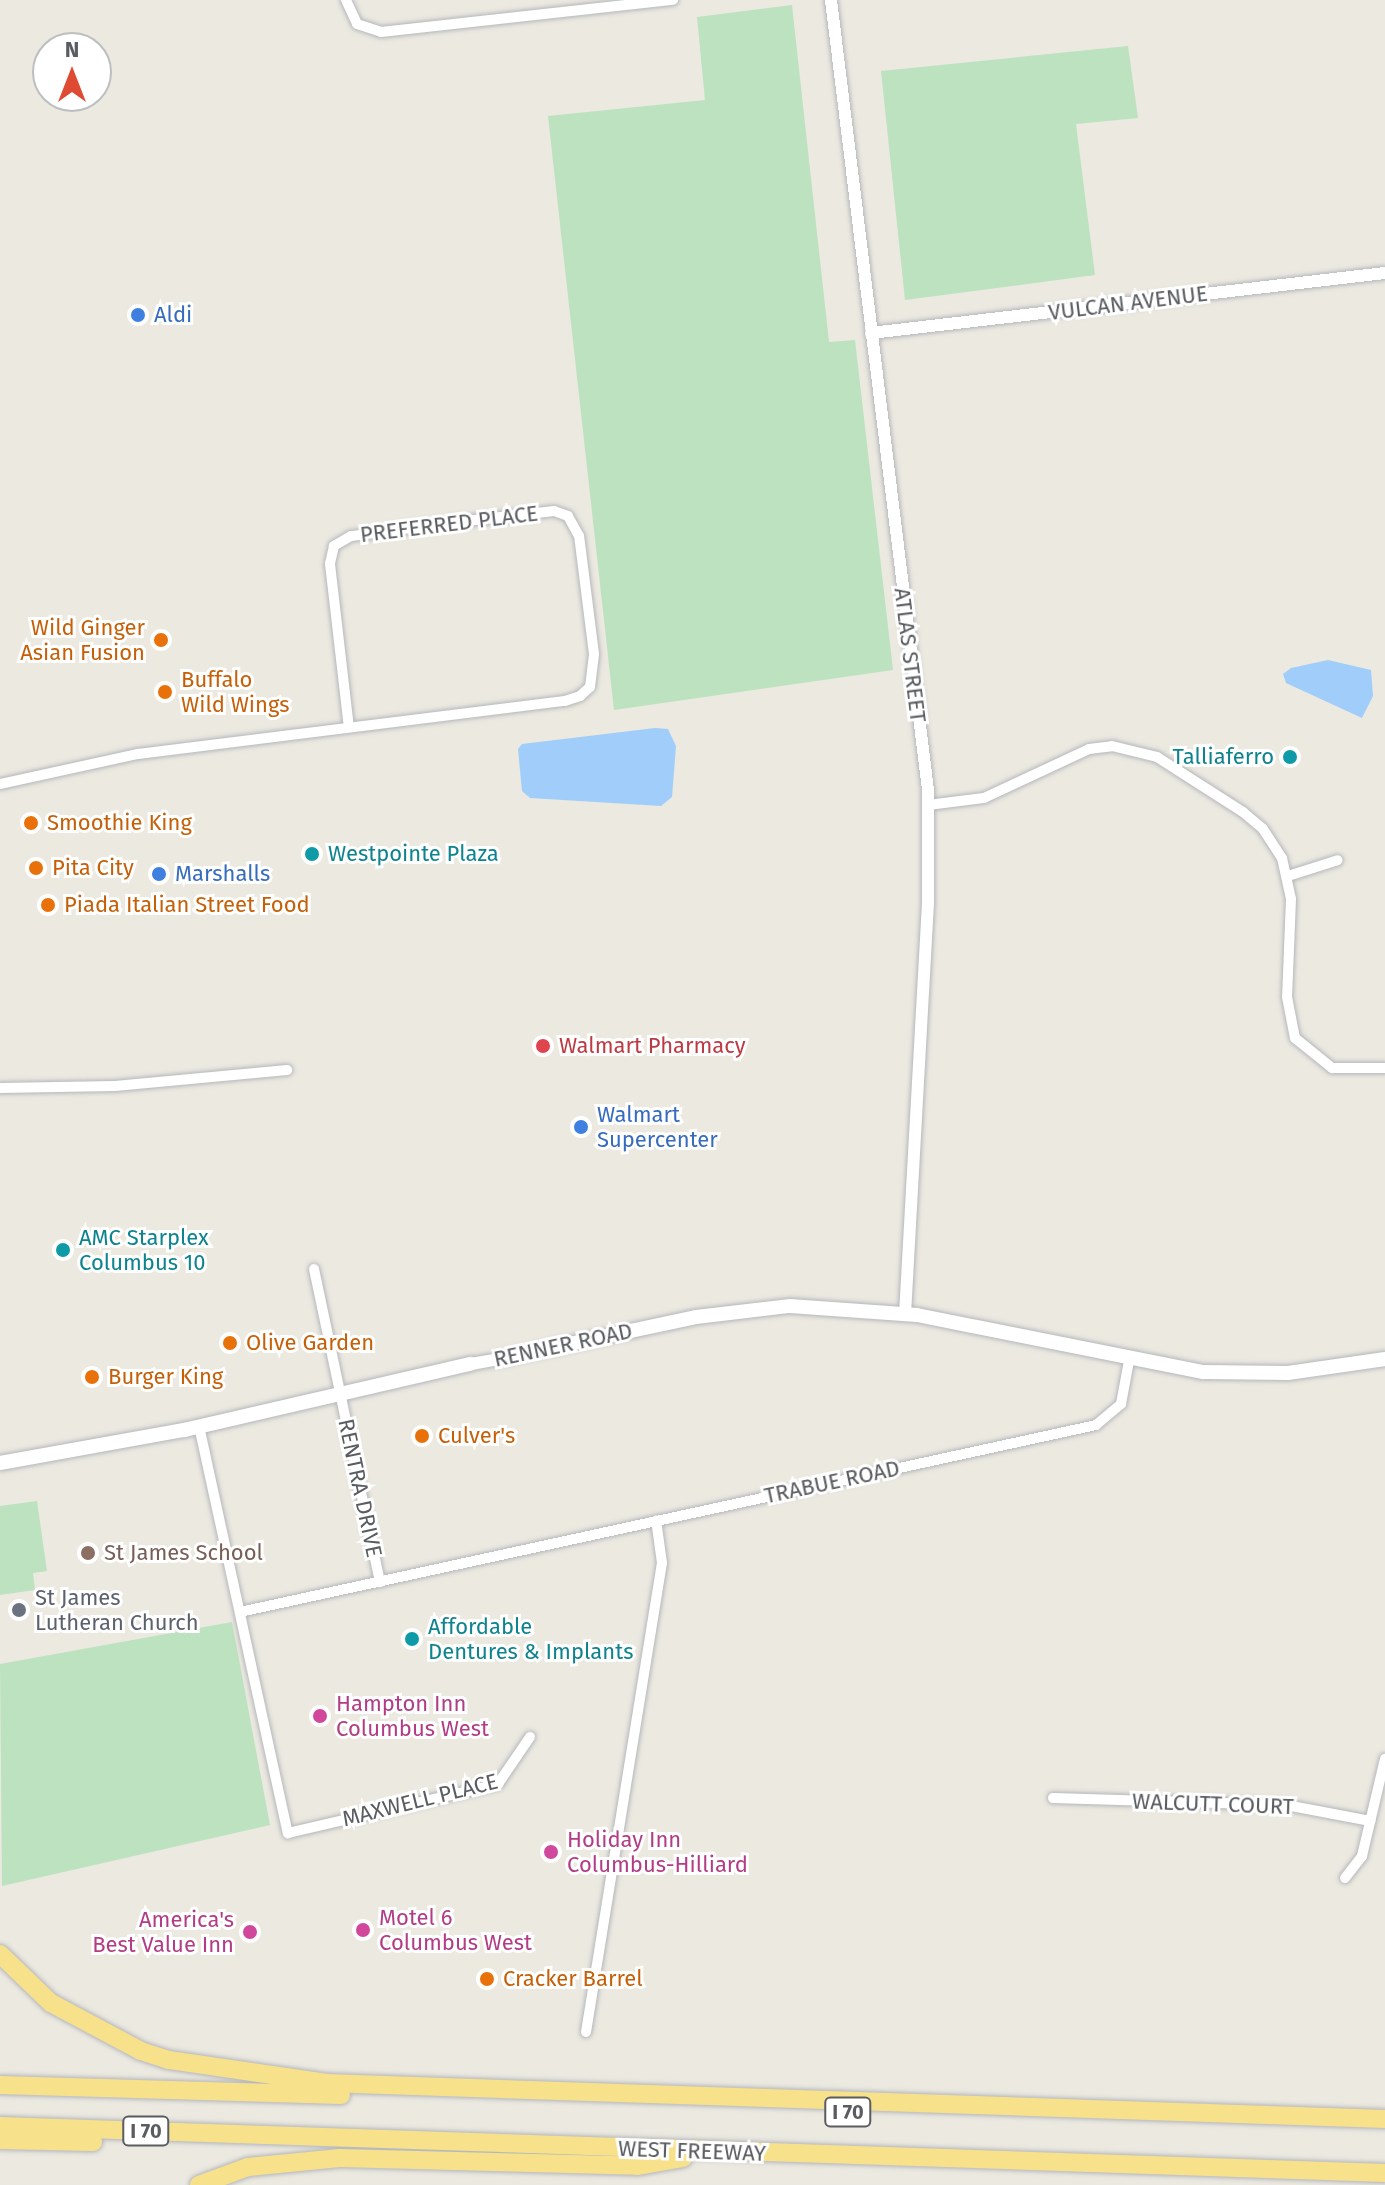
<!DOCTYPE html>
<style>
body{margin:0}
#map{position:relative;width:1385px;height:2185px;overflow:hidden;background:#ebe9e0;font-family:"Fira Sans",sans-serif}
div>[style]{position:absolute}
.green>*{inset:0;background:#bde2c0}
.water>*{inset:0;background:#a1cdfa}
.roads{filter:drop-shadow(0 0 2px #b6b7bc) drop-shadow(0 0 2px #b6b7bc)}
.minor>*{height:10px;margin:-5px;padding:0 5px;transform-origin:5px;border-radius:5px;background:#fff}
.tertiary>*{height:12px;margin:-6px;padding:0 6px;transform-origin:6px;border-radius:6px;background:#fff}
.secondary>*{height:14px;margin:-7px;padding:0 7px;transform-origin:7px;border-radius:7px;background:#fff}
.motorway>*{height:18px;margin:-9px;padding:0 9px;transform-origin:9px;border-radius:9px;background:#f7e28b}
.dots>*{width:22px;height:22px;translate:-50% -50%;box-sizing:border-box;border:4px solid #fff;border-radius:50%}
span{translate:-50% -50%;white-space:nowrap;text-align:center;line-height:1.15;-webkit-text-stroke:6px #fff;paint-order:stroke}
.shield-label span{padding:2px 6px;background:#fff;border:2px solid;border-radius:6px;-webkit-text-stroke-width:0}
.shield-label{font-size:20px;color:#595c60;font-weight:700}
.street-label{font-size:22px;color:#595c60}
.shop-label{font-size:22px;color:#366cbe}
.left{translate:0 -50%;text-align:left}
.food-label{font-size:22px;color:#c56008}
.right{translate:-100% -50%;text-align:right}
.culture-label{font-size:22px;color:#0d838f}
.health-label{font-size:22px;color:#be3a42}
.education-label{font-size:22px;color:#785e54}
.worship-label{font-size:22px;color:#5b616d}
.hotel-label{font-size:22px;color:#b23c85}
.north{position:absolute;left:32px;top:32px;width:80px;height:80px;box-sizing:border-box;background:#fff;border:2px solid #bdbebf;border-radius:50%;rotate:0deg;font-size:22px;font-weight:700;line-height:32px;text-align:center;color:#595c60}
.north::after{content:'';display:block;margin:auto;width:28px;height:36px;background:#df4b32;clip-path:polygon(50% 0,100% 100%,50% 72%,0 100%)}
</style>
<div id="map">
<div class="green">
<i style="clip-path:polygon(792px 5px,829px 342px,855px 340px,893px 670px,614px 710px,548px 116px,705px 100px,697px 17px)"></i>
<i style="clip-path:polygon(1128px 46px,1138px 118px,1076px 124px,1095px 275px,905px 300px,881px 71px)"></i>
<i style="clip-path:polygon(37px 1501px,47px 1571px,33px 1573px,35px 1590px,0 1595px,0 1506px)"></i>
<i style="clip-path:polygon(232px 1622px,270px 1825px,2px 1886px,0 1664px)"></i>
</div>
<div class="water">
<i style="clip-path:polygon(1328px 660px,1371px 670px,1373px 696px,1362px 718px,1286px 683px,1283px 674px,1291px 668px)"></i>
<i style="clip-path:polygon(655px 728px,668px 729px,676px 746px,672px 797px,661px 806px,530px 798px,522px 791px,518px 749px,522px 744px)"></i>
</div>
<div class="roads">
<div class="minor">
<i style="left:346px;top:0;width:26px;rotate:65deg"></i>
<i style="left:357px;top:24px;width:25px;rotate:18deg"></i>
<i style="left:381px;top:32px;width:294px;rotate:-6.3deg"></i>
<i style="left:0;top:784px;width:141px;rotate:-12.3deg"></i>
<i style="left:138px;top:754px;width:430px;rotate:-7.1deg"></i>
<i style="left:565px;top:701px;width:16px;rotate:-18deg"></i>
<i style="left:580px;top:696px;width:13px;rotate:-42deg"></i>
<i style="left:590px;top:687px;width:33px;rotate:-83deg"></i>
<i style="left:594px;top:654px;width:119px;rotate:-97.2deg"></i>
<i style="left:579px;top:536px;width:23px;rotate:-119deg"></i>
<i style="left:568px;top:516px;width:15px;rotate:-160deg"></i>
<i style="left:554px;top:511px;width:106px;rotate:173.5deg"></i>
<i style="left:449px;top:523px;width:99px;rotate:172.4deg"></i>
<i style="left:351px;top:536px;width:20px;rotate:150deg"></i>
<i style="left:334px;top:546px;width:18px;rotate:103deg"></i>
<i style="left:330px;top:564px;width:164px;rotate:83.4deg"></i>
<i style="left:928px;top:805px;width:56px;rotate:-7.1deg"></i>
<i style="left:984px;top:798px;width:116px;rotate:-25deg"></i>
<i style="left:1089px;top:749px;width:23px;rotate:-7deg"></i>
<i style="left:1112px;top:746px;width:46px;rotate:13.7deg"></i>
<i style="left:1157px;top:757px;width:102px;rotate:32.6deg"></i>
<i style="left:1243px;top:812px;width:26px;rotate:40deg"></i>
<i style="left:1263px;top:829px;width:35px;rotate:57deg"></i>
<i style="left:1282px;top:858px;width:42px;rotate:77.6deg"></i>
<i style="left:1291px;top:899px;width:98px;rotate:92.3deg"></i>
<i style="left:1287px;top:997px;width:42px;rotate:79deg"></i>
<i style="left:1295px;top:1038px;width:48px;rotate:39deg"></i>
<i style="left:1332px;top:1068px;width:53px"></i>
<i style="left:1288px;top:876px;width:52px;rotate:-17.7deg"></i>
<i style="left:0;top:1088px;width:115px;rotate:-1deg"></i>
<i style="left:115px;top:1086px;width:173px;rotate:-5.3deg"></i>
<i style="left:314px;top:1269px;width:320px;rotate:78.1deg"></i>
<i style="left:199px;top:1426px;width:417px;rotate:77.7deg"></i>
<i style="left:288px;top:1833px;width:216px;rotate:-13.1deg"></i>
<i style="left:498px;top:1784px;width:57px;rotate:-55.8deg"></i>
<i style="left:240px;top:1612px;width:876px;rotate:-12.32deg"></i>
<i style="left:1096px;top:1425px;width:33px;rotate:-40deg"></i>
<i style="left:1121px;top:1404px;width:44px;rotate:-79.5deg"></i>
<i style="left:1053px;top:1798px;width:233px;rotate:1.7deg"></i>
<i style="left:1286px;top:1805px;width:86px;rotate:10.7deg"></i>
<i style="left:1345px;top:1878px;width:28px;rotate:-52deg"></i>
<i style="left:1362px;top:1856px;width:100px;rotate:-76.7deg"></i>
<i style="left:586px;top:2032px;width:475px;rotate:-80.8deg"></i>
<i style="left:662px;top:1563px;width:43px;rotate:-97.9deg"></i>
</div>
<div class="tertiary">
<i style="left:831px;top:0;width:796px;rotate:83deg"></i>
<i style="left:928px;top:790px;width:113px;rotate:90deg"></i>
<i style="left:928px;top:903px;width:411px;rotate:93.2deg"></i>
<i style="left:871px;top:333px;width:517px;rotate:-6.66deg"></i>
<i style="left:471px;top:1364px;width:28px;rotate:-10deg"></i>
</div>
<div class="secondary">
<i style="left:499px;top:1359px;width:201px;rotate:-12deg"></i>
<i style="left:696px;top:1317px;width:95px;rotate:-6.7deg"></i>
<i style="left:790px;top:1306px;width:127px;rotate:4.1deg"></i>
<i style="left:917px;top:1315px;width:292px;rotate:11.3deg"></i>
<i style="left:1203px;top:1372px;width:85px;rotate:0.7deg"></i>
<i style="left:1288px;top:1373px;width:98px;rotate:-8.2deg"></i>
<i style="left:0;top:1463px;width:187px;rotate:-10.2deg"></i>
<i style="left:184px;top:1430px;width:294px;rotate:-13deg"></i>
</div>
<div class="motorway">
<i style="left:0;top:1954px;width:71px;rotate:43.9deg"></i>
<i style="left:51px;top:2003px;width:102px;rotate:28.1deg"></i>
<i style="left:141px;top:2051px;width:29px;rotate:18deg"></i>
<i style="left:169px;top:2060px;width:159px;rotate:8.3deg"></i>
<i style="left:326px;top:2083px;width:1060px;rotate:1.95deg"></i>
<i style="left:0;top:2085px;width:341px;rotate:1.7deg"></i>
<i style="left:0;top:2126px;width:1386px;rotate:1.94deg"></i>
<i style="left:0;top:2140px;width:93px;rotate:1.2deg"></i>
<i style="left:199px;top:2185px;width:52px;rotate:-20.2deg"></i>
<i style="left:248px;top:2167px;width:92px;rotate:-5.6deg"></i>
<i style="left:340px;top:2158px;width:298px;rotate:1.5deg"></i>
<i style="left:638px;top:2166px;width:46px;rotate:-10.1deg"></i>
</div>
</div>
<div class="dots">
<i style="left:138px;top:315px;background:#3f7fe0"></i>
<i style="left:161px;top:640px;background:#e8710a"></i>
<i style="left:165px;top:692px;background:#e8710a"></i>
<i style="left:1290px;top:757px;background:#0f9aa8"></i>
<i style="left:31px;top:823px;background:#e8710a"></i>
<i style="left:312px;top:854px;background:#0f9aa8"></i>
<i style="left:36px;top:868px;background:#e8710a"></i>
<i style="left:159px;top:874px;background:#3f7fe0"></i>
<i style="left:48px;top:905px;background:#e8710a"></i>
<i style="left:543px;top:1046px;background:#e0444e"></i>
<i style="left:581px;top:1127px;background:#3f7fe0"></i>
<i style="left:63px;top:1250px;background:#0f9aa8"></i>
<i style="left:230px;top:1343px;background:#e8710a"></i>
<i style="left:92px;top:1377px;background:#e8710a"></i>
<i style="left:422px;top:1436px;background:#e8710a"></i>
<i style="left:88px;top:1553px;background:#8d6e63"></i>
<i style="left:19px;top:1610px;background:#6b7280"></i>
<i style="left:412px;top:1639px;background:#0f9aa8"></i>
<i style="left:320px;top:1716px;background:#d1479c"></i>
<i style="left:551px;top:1852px;background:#d1479c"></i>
<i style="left:363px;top:1930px;background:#d1479c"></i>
<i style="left:250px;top:1932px;background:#d1479c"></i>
<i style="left:487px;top:1979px;background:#e8710a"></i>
</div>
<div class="shield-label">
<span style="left:848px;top:2112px">I 70</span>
<span style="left:146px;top:2131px">I 70</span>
</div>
<div class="street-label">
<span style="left:1128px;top:303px;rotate:-7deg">VULCAN AVENUE</span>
<span style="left:449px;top:524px;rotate:-7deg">PREFERRED PLACE</span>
<span style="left:910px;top:655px;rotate:83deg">ATLAS STREET</span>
<span style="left:563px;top:1345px;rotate:-12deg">RENNER ROAD</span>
<span style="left:832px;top:1482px;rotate:-12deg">TRABUE ROAD</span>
<span style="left:360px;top:1488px;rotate:78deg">RENTRA DRIVE</span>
<span style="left:420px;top:1800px;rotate:-14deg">MAXWELL PLACE</span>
<span style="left:1213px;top:1804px;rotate:2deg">WALCUTT COURT</span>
<span style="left:692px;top:2151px;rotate:2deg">WEST FREEWAY</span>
</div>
<div class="shop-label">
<span class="left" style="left:154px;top:315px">Aldi</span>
<span class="left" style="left:175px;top:874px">Marshalls</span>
<span class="left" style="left:597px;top:1127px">Walmart<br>Supercenter</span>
</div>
<div class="food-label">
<span class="right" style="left:145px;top:640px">Wild Ginger<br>Asian Fusion</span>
<span class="left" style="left:181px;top:692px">Buffalo<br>Wild Wings</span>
<span class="left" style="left:47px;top:823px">Smoothie King</span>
<span class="left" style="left:52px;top:868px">Pita City</span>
<span class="left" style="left:64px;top:905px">Piada Italian Street Food</span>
<span class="left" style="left:246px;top:1343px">Olive Garden</span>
<span class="left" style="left:108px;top:1377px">Burger King</span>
<span class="left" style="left:438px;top:1436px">Culver's</span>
<span class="left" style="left:503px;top:1979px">Cracker Barrel</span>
</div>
<div class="culture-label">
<span class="right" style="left:1274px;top:757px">Talliaferro</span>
<span class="left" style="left:328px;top:854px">Westpointe Plaza</span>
<span class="left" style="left:79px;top:1250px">AMC Starplex<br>Columbus 10</span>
<span class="left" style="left:428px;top:1639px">Affordable<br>Dentures &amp; Implants</span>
</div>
<div class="health-label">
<span class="left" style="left:559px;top:1046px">Walmart Pharmacy</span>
</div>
<div class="education-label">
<span class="left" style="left:104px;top:1553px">St James School</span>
</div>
<div class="worship-label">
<span class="left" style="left:35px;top:1610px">St James<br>Lutheran Church</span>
</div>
<div class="hotel-label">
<span class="left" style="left:336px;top:1716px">Hampton Inn<br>Columbus West</span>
<span class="left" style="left:567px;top:1852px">Holiday Inn<br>Columbus-Hilliard</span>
<span class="left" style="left:379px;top:1930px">Motel 6<br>Columbus West</span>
<span class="right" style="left:234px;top:1932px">America's<br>Best Value Inn</span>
</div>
<div class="north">N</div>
</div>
